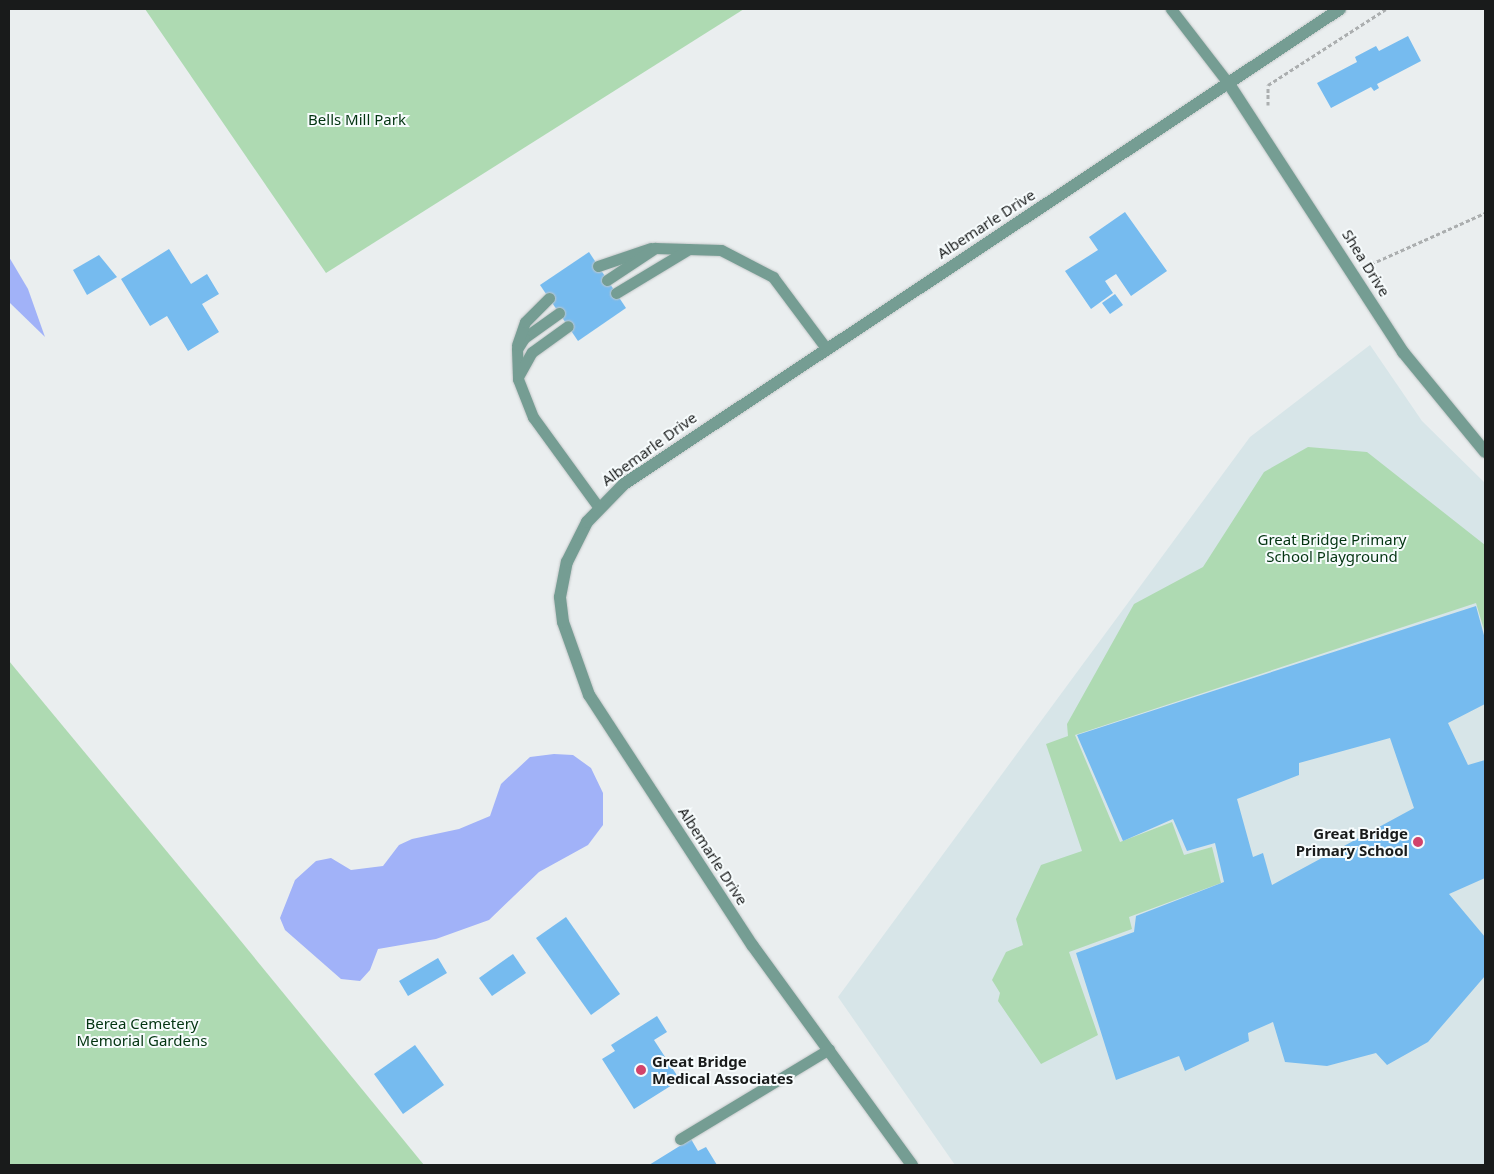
<!DOCTYPE html>
<style>
body{margin:0}
#map{position:relative;width:1494px;height:1174px;overflow:hidden;background:#eaeeef;font-family:"Noto Sans",sans-serif}
div>[style]{position:absolute}
.built>*{inset:0;background:#d7e5e8}
.green>*{inset:0;background:#aedab2}
.water>*{inset:0;background:#a1b2f8}
.building>*{inset:0;background:#76bbef}
.path>*{height:3px;margin-top:-1.5px;transform-origin:0;background:repeating-linear-gradient(90deg,#abaeaf 0 4px,transparent 0 6.5px)}
.roads{filter:drop-shadow(0 0 1px #c4c8c9) drop-shadow(0 0 1px #c4c8c9)}
.service>*{height:11px;margin:-5.5px;padding:0 5.5px;transform-origin:5.5px;border-radius:5.5px;background:#759d93}
.minor>*{height:12px;margin:-6px;padding:0 6px;transform-origin:6px;border-radius:6px;background:#759d93}
.tertiary>*{height:12px;margin:-6px;padding:0 6px;transform-origin:6px;border-radius:6px;background:#759d93}
.dots>*{width:14px;height:14px;translate:-50% -50%;box-sizing:border-box;border:2px solid #f7fcfd;border-radius:50%}
span{translate:-50% -50%;white-space:nowrap;text-align:center;line-height:1.15;-webkit-text-stroke:4px #f7fcfd;paint-order:stroke}
.park-label{font-size:15px;color:#033411}
.street-label{font-size:15px;color:#191b1b}
.poi-label{font-size:15px;color:#191b1b;font-weight:700}
.right{translate:-100% -50%;text-align:right}
.left{translate:0 -50%;text-align:left}
.frame{position:absolute;inset:0;border:10px solid #191b1b;pointer-events:none}
</style>
<div id="map">
<div class="built">
<i style="clip-path:polygon(1370px 345px,1422px 421px,1485px 483px,1485px 1165px,955px 1165px,838px 997px,1250px 437px)"></i>
</div>
<div class="green">
<i style="clip-path:polygon(145px 9px,744px 9px,326px 273px)"></i>
<i style="clip-path:polygon(1308px 447px,1367px 452px,1485px 545px,1485px 633px,1476px 603px,1075px 735px,1120px 842px,1172px 822px,1184px 855px,1212px 847px,1221px 883px,1129px 917px,1132px 929px,1069px 952px,1098px 1035px,1041px 1064px,998px 1001px,1000px 993px,992px 980px,1006px 952px,1023px 945px,1016px 919px,1041px 865px,1082px 851px,1046px 744px,1068px 736px,1067px 724px,1134px 604px,1203px 567px,1264px 472px)"></i>
<i style="clip-path:polygon(9px 661px,222px 918px,424px 1165px,9px 1165px)"></i>
</div>
<div class="water">
<i style="clip-path:polygon(9px 257px,28px 289px,45px 337px,9px 302px)"></i>
<i style="clip-path:polygon(554px 754px,573px 755px,591px 768px,603px 793px,603px 825px,588px 845px,539px 872px,489px 920px,436px 939px,378px 949px,370px 970px,360px 981px,341px 979px,285px 930px,280px 918px,295px 880px,316px 861px,331px 858px,351px 870px,383px 866px,399px 845px,412px 839px,459px 829px,490px 816px,501px 784px,530px 757px)"></i>
</div>
<div class="building">
<i style="clip-path:polygon(1408px 36px,1421px 61px,1377px 84px,1379px 88px,1374px 91px,1371px 87px,1331px 108px,1317px 83px,1357px 62px,1355px 57px,1376px 46px,1379px 51px)"></i>
<i style="clip-path:polygon(1125px 212px,1167px 271px,1131px 296px,1116px 274px,1105px 281px,1113px 293px,1091px 309px,1065px 271px,1098px 250px,1089px 237px)"></i>
<i style="clip-path:polygon(169px 249px,191px 284px,207px 274px,219px 294px,202px 304px,219px 332px,188px 351px,167px 316px,150px 326px,121px 279px)"></i>
<i style="clip-path:polygon(589px 252px,626px 308px,578px 341px,540px 285px)"></i>
<i style="clip-path:polygon(99px 255px,117px 277px,87px 295px,73px 270px)"></i>
<i style="clip-path:polygon(1115px 294px,1123px 305px,1110px 314px,1102px 303px)"></i>
<i style="clip-path:polygon(evenodd,1476px 606px,1485px 639px,1485px 704px,1448px 723px,1468px 765px,1485px 760px,1485px 878px,1449px 894px,1485px 937px,1485px 976px,1428px 1042px,1387px 1065px,1376px 1053px,1327px 1066px,1285px 1062px,1273px 1022px,1248px 1033px,1249px 1041px,1185px 1071px,1179px 1056px,1116px 1080px,1076px 953px,1134px 932px,1136px 916px,1224px 882px,1215px 843px,1187px 851px,1173px 819px,1123px 841px,1077px 735px,1476px 606px,1390px 738px,1414px 808px,1272px 885px,1263px 853px,1253px 857px,1237px 799px,1299px 775px,1299px 763px,1390px 738px)"></i>
<i style="clip-path:polygon(566px 917px,620px 994px,591px 1015px,536px 938px)"></i>
<i style="clip-path:polygon(513px 954px,526px 973px,492px 996px,479px 978px)"></i>
<i style="clip-path:polygon(438px 958px,447px 973px,408px 996px,399px 981px)"></i>
<i style="clip-path:polygon(657px 1016px,667px 1032px,654px 1040px,680px 1080px,634px 1109px,602px 1059px,615px 1051px,611px 1045px)"></i>
<i style="clip-path:polygon(415px 1045px,444px 1085px,403px 1114px,374px 1074px)"></i>
<i style="clip-path:polygon(691px 1139px,698px 1151px,706px 1147px,717px 1165px,649px 1165px)"></i>
</div>
<div class="path">
<i style="left:1268px;top:105px;width:20px;rotate:-90deg"></i>
<i style="left:1268px;top:85px;width:140px;rotate:-32.8deg"></i>
<i style="left:1371px;top:264px;width:125px;rotate:-24.1deg"></i>
</div>
<div class="roads">
<div class="service">
<i style="left:1171px;top:9px;width:95px;rotate:52.3deg"></i>
<i style="left:598px;top:266px;width:56px;rotate:-18.8deg"></i>
<i style="left:607px;top:280px;width:58px;rotate:-33.7deg"></i>
<i style="left:655px;top:248px;width:66px;rotate:1.7deg"></i>
<i style="left:721px;top:250px;width:59px;rotate:27.4deg"></i>
<i style="left:773px;top:277px;width:89px;rotate:53.3deg"></i>
<i style="left:616px;top:293px;width:85px;rotate:-31.1deg"></i>
<i style="left:559px;top:313px;width:43px;rotate:144.5deg"></i>
<i style="left:524px;top:338px;width:13px;rotate:122deg"></i>
<i style="left:517px;top:349px;width:30px;rotate:88deg"></i>
<i style="left:518px;top:379px;width:41px;rotate:68.5deg"></i>
<i style="left:533px;top:417px;width:112px;rotate:54deg"></i>
<i style="left:517px;top:345px;width:24px;rotate:-71deg"></i>
<i style="left:525px;top:322px;width:34px;rotate:-45deg"></i>
<i style="left:519px;top:375px;width:26px;rotate:-61deg"></i>
<i style="left:532px;top:352px;width:44px;rotate:-35.8deg"></i>
<i style="left:680px;top:1139px;width:174px;rotate:-31.1deg"></i>
</div>
<div class="minor">
<i style="left:1229px;top:84px;width:320px;rotate:57deg"></i>
<i style="left:1403px;top:352px;width:129px;rotate:50.6deg"></i>
</div>
<div class="tertiary">
<i style="left:912px;top:1165px;width:272px;rotate:-126deg"></i>
<i style="left:752px;top:945px;width:298px;rotate:-123.1deg"></i>
<i style="left:589px;top:695px;width:77px;rotate:-109.6deg"></i>
<i style="left:563px;top:622px;width:25px;rotate:-97deg"></i>
<i style="left:560px;top:597px;width:36px;rotate:-79deg"></i>
<i style="left:567px;top:562px;width:45px;rotate:-63.4deg"></i>
<i style="left:587px;top:522px;width:53px;rotate:-45.8deg"></i>
<i style="left:624px;top:484px;width:859px;rotate:-33.56deg"></i>
</div>
</div>
<div class="dots">
<i style="left:1418px;top:842px;background:#d2436b"></i>
<i style="left:641px;top:1070px;background:#d2436b"></i>
</div>
<div class="park-label">
<span style="left:357px;top:120px">Bells Mill Park</span>
<span style="left:1332px;top:548px">Great Bridge Primary<br>School Playground</span>
<span style="left:142px;top:1032px">Berea Cemetery<br>Memorial Gardens</span>
</div>
<div class="street-label">
<span style="left:986px;top:224px;rotate:-33deg">Albemarle Drive</span>
<span style="left:1366px;top:263px;rotate:58deg">Shea Drive</span>
<span style="left:649px;top:449px;rotate:-36deg">Albemarle Drive</span>
<span style="left:713px;top:856px;rotate:57deg">Albemarle Drive</span>
</div>
<div class="poi-label">
<span class="right" style="left:1408px;top:842px">Great Bridge<br>Primary School</span>
<span class="left" style="left:652px;top:1070px">Great Bridge<br>Medical Associates</span>
</div>
<div class="frame"></div>
</div>
